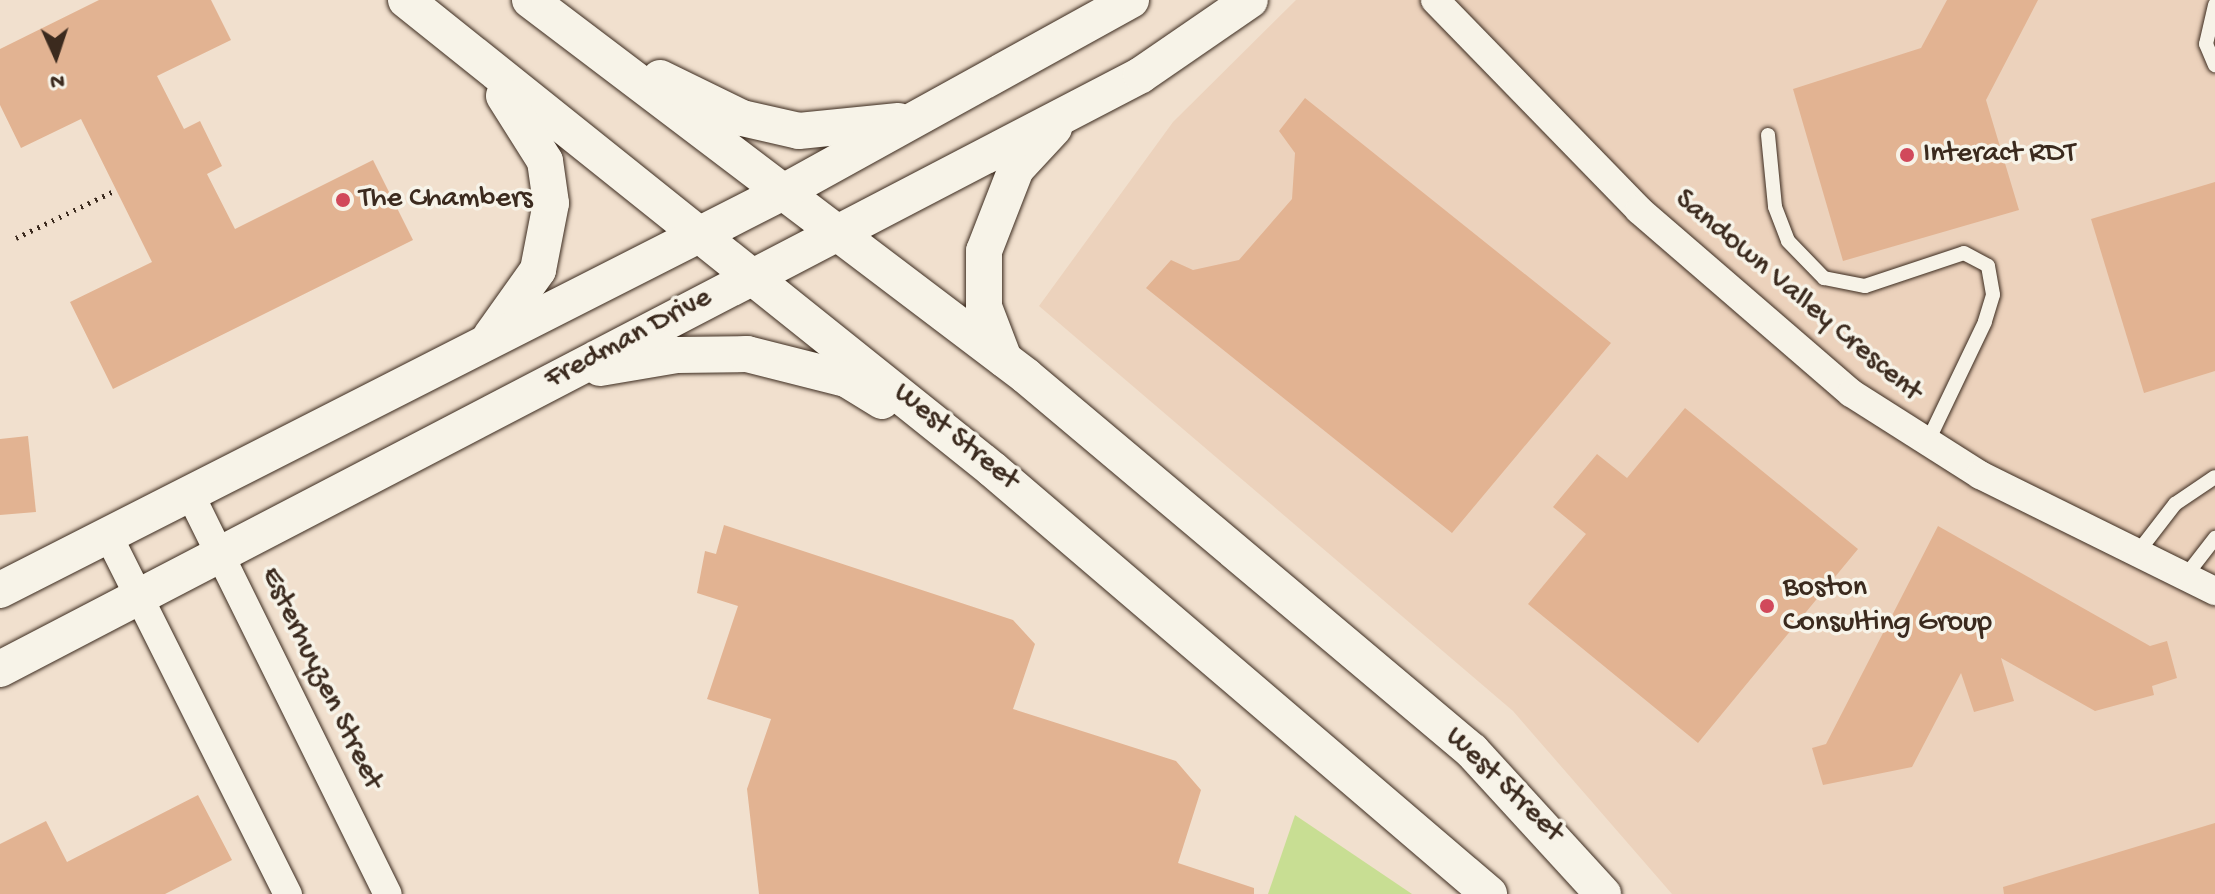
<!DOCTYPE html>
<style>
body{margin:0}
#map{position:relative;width:2215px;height:894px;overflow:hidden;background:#f1e0ce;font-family:"Gochi Hand",sans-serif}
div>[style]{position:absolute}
.built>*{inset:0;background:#ecd2bc}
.green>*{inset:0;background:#c8de93}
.building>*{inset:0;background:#e2b392}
.path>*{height:5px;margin-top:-2.5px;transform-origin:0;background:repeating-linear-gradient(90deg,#3b2a1e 0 2px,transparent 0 8px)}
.roads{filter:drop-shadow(0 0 2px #3b2a1e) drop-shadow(0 0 2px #3b2a1e)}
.service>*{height:14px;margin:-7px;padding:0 7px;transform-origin:7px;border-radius:7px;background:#f7f3e8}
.minor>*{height:28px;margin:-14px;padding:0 14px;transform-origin:14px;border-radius:14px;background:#f7f3e8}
.tertiary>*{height:36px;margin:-18px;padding:0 18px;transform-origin:18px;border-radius:18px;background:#f7f3e8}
.dots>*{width:22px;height:22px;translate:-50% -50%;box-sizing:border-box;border:4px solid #f7f3e8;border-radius:50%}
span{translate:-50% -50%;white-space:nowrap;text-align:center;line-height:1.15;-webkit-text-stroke:7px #f7f3e8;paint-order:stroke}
.poi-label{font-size:30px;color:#3b2a1e}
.left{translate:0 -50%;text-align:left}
.street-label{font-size:30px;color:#3b2a1e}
.north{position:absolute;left:16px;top:16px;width:80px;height:80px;-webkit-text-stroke:6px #f7f3e8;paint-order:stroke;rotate:177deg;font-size:22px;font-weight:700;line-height:32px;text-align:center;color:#3b2a1e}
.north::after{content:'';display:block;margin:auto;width:28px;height:36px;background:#3b2a1e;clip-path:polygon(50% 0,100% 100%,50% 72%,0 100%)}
</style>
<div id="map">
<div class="built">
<i style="clip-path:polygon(1296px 0,2215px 0,2215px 894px,1672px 894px,1513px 711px,1039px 306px,1173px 122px)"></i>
</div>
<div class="green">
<i style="clip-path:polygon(1295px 815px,1412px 894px,1268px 894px)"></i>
</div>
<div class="building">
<i style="clip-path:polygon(99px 0,211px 0,231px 40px,157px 76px,184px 129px,200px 121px,222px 166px,207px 174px,235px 229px,373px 160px,413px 240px,113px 389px,70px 302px,152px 262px,81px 119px,21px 148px,0 105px,0 49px)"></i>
<i style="clip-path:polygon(1947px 0,2038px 0,1986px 100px,2019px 210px,1843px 261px,1793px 89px,1921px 48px)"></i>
<i style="clip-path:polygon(1305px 98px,1611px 343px,1452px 533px,1146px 288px,1171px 260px,1193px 270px,1239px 260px,1292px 199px,1295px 153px,1279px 131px)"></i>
<i style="clip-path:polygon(2215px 182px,2215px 371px,2144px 393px,2091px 219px)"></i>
<i style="clip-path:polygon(1685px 408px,1858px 549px,1698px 743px,1528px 604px,1586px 534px,1553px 507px,1597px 454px,1627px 478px)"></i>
<i style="clip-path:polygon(28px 436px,36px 512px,0 515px,0 439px)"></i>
<i style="clip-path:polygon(724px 525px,1013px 620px,1035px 644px,1013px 709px,1176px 761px,1201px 790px,1178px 863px,1254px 888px,1254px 894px,759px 894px,747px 789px,771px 719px,707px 699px,738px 606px,697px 593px,705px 551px,716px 554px)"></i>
<i style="clip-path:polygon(1938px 526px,2150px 646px,2167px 641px,2177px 678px,2152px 686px,2154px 695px,2095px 711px,2001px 658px,2014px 701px,1974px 712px,1961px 673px,1912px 767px,1823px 785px,1812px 748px,1826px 744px)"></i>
<i style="clip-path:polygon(198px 795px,232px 860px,165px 894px,0 894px,0 844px,46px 821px,67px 862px)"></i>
<i style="clip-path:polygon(2215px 823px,2215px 894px,2004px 894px,2003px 887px)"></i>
</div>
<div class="path">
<i style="left:16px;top:238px;width:111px;rotate:-25.6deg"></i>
</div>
<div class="roads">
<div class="service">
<i style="left:2215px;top:5px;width:40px;rotate:103deg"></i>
<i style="left:2206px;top:44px;width:23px;rotate:67deg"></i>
<i style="left:1768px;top:135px;width:72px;rotate:84.4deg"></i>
<i style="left:1775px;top:207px;width:36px;rotate:69deg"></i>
<i style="left:1788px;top:241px;width:52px;rotate:45.8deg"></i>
<i style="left:1824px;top:278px;width:42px;rotate:11deg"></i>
<i style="left:1865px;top:286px;width:104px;rotate:-18.4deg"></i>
<i style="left:1964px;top:253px;width:27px;rotate:28deg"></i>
<i style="left:1988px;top:266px;width:29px;rotate:80deg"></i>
<i style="left:1993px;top:295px;width:28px;rotate:107deg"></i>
<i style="left:1985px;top:322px;width:136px;rotate:115.6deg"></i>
<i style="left:2138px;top:552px;width:61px;rotate:-52.4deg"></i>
<i style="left:2175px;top:504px;width:48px;rotate:-34deg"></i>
<i style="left:2184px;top:578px;width:51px;rotate:-52.2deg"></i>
</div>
<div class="minor">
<i style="left:1435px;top:0;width:293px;rotate:45.8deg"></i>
<i style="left:1639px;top:210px;width:280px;rotate:40.8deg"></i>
<i style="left:1851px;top:393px;width:153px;rotate:32.4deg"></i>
<i style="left:1980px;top:475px;width:262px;rotate:26.3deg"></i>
<i style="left:190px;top:494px;width:446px;rotate:63.7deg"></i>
<i style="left:108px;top:535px;width:402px;rotate:63.4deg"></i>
</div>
<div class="tertiary">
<i style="left:406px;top:0;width:751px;rotate:38.67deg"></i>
<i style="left:992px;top:469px;width:654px;rotate:40.53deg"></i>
<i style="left:530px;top:0;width:622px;rotate:37.16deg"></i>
<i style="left:1026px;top:376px;width:583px;rotate:40.06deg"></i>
<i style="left:1472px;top:751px;width:194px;rotate:47.5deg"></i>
<i style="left:660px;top:78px;width:91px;rotate:26deg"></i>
<i style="left:742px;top:118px;width:58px;rotate:12.8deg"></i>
<i style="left:799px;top:131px;width:100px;rotate:-5.8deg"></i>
<i style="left:491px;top:336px;width:81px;rotate:-54.5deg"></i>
<i style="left:538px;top:270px;width:68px;rotate:-79deg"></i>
<i style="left:551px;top:203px;width:42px;rotate:-98.1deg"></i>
<i style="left:545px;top:161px;width:77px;rotate:-122.2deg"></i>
<i style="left:1004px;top:359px;width:56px;rotate:-111deg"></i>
<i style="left:984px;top:307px;width:56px;rotate:-90deg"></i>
<i style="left:984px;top:251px;width:88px;rotate:-68.7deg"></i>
<i style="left:1016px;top:169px;width:56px;rotate:-47.2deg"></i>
<i style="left:600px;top:368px;width:78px;rotate:-9.6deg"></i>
<i style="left:677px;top:355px;width:70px;rotate:-0.8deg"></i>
<i style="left:747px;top:354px;width:102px;rotate:14.2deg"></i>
<i style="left:846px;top:379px;width:42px;rotate:31.4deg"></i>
<i style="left:0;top:590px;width:883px;rotate:-26.94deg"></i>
<i style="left:787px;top:190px;width:393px;rotate:-28.9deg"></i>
<i style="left:0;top:669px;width:1286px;rotate:-27.5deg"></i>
<i style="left:1141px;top:75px;width:132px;rotate:-34.5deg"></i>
</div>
</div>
<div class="dots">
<i style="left:1907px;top:155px;background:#d1495b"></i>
<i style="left:343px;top:200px;background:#d1495b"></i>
<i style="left:1767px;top:606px;background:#d1495b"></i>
</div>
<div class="poi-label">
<span class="left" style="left:1923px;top:155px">Interact RDT</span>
<span class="left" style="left:359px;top:200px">The Chambers</span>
<span class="left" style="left:1783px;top:606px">Boston<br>Consulting Group</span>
</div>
<div class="street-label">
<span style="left:1797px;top:297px;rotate:40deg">Sandown Valley Crescent</span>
<span style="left:629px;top:340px;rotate:-28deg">Fredman Drive</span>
<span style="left:955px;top:438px;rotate:39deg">West Street</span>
<span style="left:320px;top:679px;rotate:64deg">Esterhuyzen Street</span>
<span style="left:1503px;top:786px;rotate:44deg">West Street</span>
</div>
<div class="north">N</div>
</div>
